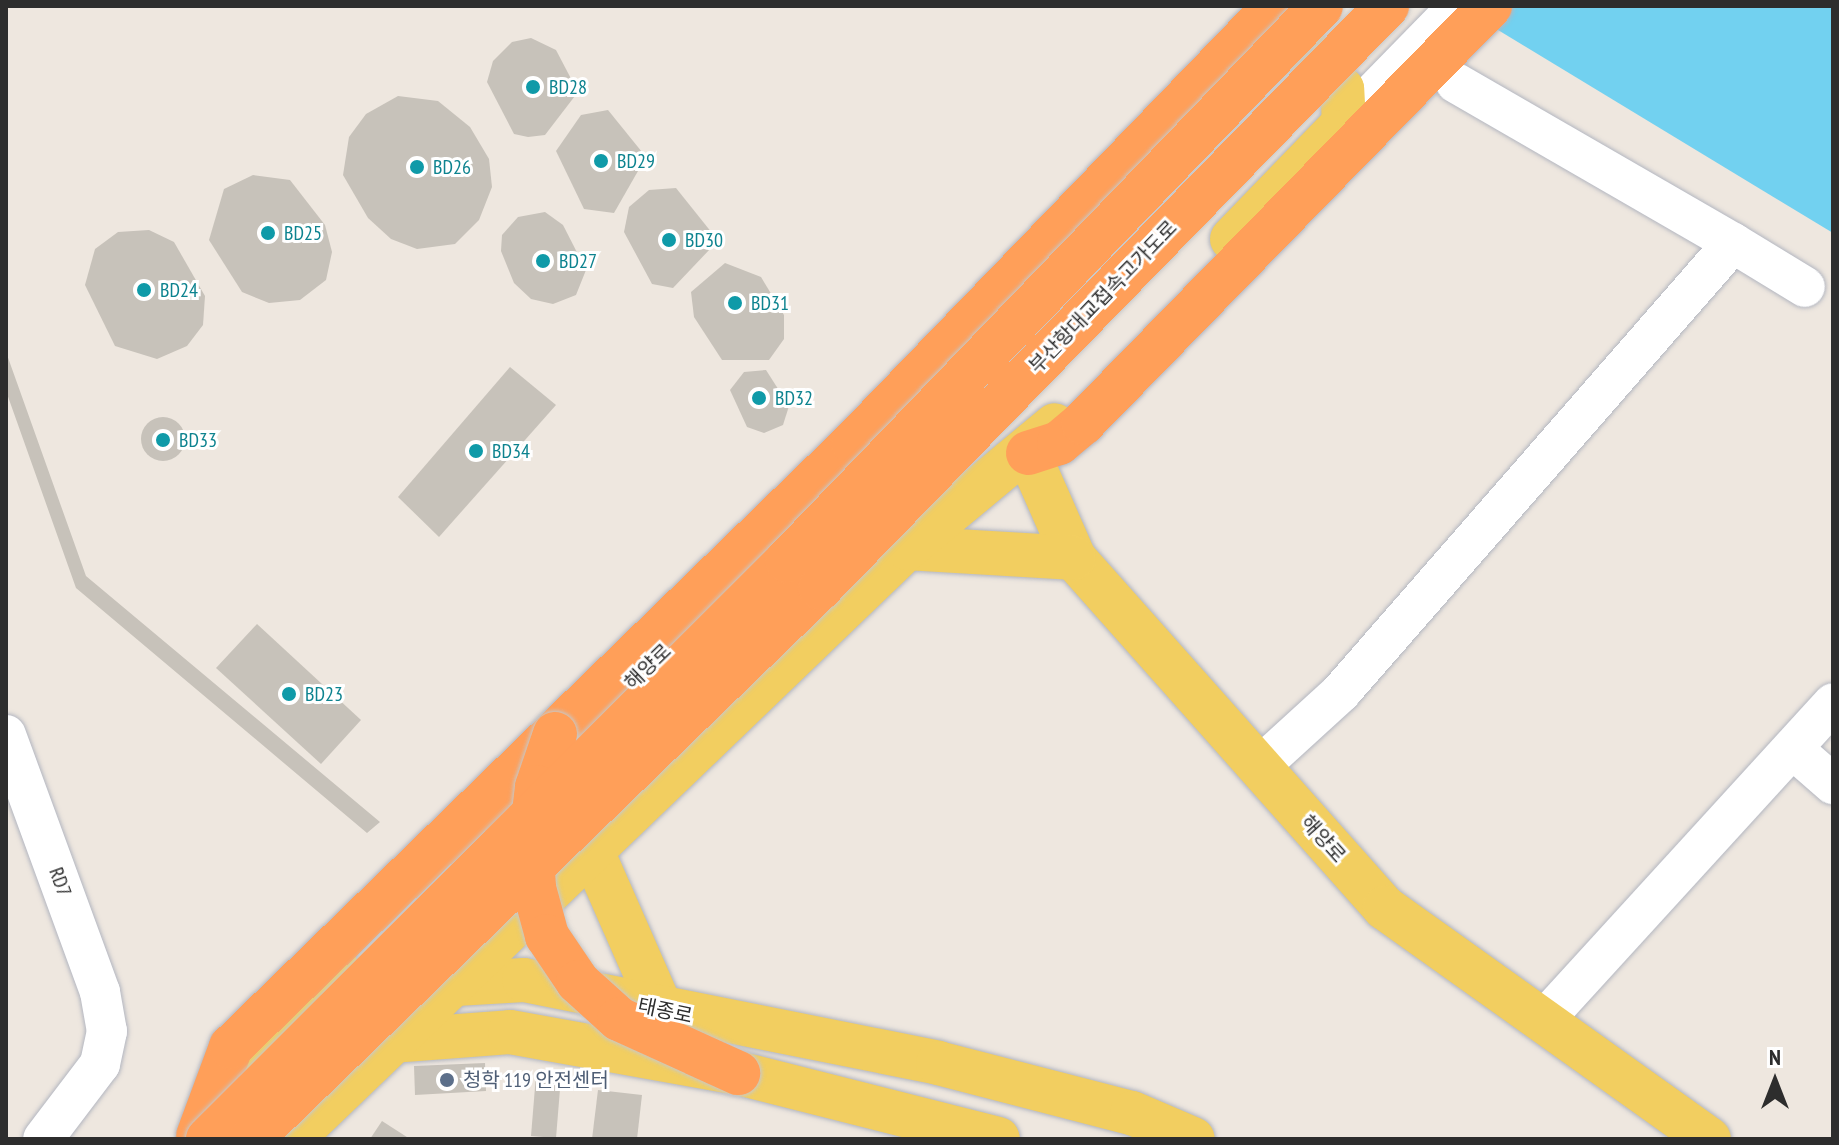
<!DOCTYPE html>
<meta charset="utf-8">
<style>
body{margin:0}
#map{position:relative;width:1839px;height:1145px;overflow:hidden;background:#eee7df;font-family:"PT Sans Narrow","Noto Sans KR",sans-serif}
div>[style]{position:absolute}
.water>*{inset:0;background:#72d1f0}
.building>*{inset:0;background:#c7c2ba}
.round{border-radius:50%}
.roads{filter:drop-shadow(0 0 2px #b3b6c0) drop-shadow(0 0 2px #b3b6c0)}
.minor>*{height:40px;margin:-20px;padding:0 20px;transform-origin:20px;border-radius:20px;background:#fff}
.major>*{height:44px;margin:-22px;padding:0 22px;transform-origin:22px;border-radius:22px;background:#f2ce60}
.highway>*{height:44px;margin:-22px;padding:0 22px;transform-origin:22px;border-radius:22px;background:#ff9f59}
.bridges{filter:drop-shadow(0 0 2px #c8c8c8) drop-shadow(0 0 2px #c8c8c8)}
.highway-bridge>*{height:44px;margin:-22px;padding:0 22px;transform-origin:22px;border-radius:22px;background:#ff9f59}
.dots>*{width:22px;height:22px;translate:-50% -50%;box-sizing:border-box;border:4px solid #fff;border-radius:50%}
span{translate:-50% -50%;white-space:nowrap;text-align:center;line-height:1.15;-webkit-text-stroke:6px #fff;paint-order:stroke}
.culture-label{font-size:20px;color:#0d838f}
.left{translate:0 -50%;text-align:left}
.street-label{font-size:20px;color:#2d2d2d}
.service-label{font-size:20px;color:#4e5e75}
.frame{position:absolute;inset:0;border:8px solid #2d2d2d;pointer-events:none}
.north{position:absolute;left:1735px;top:1041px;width:80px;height:80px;-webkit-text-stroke:6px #fff;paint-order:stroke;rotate:0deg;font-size:22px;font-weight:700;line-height:32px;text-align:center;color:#2d2d2d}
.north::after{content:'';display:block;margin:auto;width:28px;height:36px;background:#2d2d2d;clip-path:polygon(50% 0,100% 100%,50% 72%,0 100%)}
</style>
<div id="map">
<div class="water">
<i style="clip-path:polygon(1498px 6px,1833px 6px,1833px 233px,1498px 30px,1491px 18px)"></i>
</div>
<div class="building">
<i style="clip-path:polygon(531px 38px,556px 50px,578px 92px,545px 135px,528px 137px,514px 134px,487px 82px,493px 61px,512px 42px)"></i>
<i style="clip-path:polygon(398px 96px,438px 101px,470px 127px,489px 159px,492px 187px,479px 220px,455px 244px,417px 249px,391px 239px,368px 218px,343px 175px,349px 137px,366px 114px)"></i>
<i style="clip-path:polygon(608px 110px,646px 157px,614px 213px,584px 209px,556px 151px,581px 115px)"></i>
<i style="clip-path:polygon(253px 175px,290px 180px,325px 225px,332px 252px,326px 280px,300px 300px,269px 303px,242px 292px,209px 240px,224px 189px)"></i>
<i style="clip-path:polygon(676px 188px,712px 233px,711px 248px,673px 288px,652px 284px,624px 232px,629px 207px,649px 190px)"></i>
<i style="clip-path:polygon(545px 212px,563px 225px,586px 270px,576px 295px,553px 304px,531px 299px,514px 283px,501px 251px,502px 235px,518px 217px)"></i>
<i style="clip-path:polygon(149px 230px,174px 242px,205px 296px,203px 325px,187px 346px,157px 359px,115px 346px,85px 285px,95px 249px,118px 232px)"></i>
<i style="clip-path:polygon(725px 263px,761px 277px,784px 315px,784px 339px,769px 360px,722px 360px,694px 317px,691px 292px)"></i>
<i style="clip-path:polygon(6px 352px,86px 576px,380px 822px,367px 833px,76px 588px,6px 391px)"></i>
<i style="clip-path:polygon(510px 367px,556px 405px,439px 537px,398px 497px)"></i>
<i style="clip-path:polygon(766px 370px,789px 406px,783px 425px,764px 433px,747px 427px,730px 390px,744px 372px)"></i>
<i class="round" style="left:141px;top:417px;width:44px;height:44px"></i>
<i style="clip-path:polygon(257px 624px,361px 720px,321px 764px,216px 668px)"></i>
<i style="clip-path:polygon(485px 1063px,486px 1091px,415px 1095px,414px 1066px)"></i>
<i style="clip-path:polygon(536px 1075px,561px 1077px,556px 1138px,531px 1136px)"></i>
<i style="clip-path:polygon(598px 1090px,642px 1095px,637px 1139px,592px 1139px)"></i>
<i style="clip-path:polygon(382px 1121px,410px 1139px,370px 1139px)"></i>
</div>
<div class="roads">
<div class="minor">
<i style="left:1456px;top:83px;width:320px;rotate:30deg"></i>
<i style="left:1344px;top:123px;width:163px;rotate:-45.7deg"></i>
<i style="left:6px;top:735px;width:274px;rotate:69.9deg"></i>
<i style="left:100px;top:992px;width:40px;rotate:80deg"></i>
<i style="left:107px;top:1031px;width:34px;rotate:102deg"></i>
<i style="left:100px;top:1064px;width:94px;rotate:127.2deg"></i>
<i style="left:1794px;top:750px;width:52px;rotate:41.1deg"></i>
<i style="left:1259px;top:767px;width:111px;rotate:-42.4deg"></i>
<i style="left:1341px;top:692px;width:596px;rotate:-48.88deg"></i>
<i style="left:1733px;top:243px;width:84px;rotate:31.4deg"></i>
<i style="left:1543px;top:1021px;width:430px;rotate:-47.6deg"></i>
</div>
<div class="major">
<i style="left:1232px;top:239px;width:161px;rotate:-46deg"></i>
<i style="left:1344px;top:123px;width:34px;rotate:-93deg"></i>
<i style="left:1342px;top:89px;width:50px;rotate:-132.6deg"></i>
<i style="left:1308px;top:52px;width:20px;rotate:-165deg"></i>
<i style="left:1289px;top:47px;width:41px;rotate:164.6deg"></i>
<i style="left:1028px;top:453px;width:115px;rotate:66.3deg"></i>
<i style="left:1074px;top:558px;width:468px;rotate:48.4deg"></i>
<i style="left:1385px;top:908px;width:398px;rotate:35.5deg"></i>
<i style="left:907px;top:548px;width:167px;rotate:3.4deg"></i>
<i style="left:591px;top:849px;width:177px;rotate:66.3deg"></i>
<i style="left:439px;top:985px;width:85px;rotate:-3.4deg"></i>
<i style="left:524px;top:980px;width:422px;rotate:11.3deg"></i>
<i style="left:938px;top:1063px;width:200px;rotate:14.5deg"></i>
<i style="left:1132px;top:1113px;width:66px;rotate:23.1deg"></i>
<i style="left:391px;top:1041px;width:119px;rotate:-4.3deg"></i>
<i style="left:510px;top:1032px;width:232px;rotate:10.2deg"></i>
<i style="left:738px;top:1073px;width:268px;rotate:14.2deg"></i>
<i style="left:237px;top:1088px;width:155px;rotate:-49.4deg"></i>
<i style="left:292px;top:1139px;width:853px;rotate:-43.86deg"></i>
<i style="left:907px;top:548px;width:192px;rotate:-39.7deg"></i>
</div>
<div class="highway">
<i style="left:1028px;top:453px;width:33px;rotate:-18deg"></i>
<i style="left:1059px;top:443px;width:31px;rotate:-40deg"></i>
<i style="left:1083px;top:423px;width:583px;rotate:-45.7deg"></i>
<i style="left:198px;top:1136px;width:95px;rotate:-69.7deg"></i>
<i style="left:231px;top:1047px;width:867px;rotate:-44.16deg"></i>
<i style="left:853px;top:443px;width:607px;rotate:-46deg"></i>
</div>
</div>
<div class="bridges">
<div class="highway-bridge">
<i style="left:555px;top:734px;width:56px;rotate:108.8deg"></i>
<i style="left:537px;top:787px;width:50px;rotate:96.8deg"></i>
<i style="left:531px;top:837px;width:51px;rotate:86.6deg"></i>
<i style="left:534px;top:888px;width:50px;rotate:74.8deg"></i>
<i style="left:547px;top:936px;width:55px;rotate:56deg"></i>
<i style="left:578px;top:982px;width:55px;rotate:42.1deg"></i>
<i style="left:619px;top:1019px;width:131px;rotate:24.4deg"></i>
<i style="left:208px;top:1139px;width:818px;rotate:-44.95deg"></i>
<i style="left:787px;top:561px;width:770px;rotate:-46.1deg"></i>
<i style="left:251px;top:1139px;width:792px;rotate:-44.08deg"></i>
<i style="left:820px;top:588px;width:813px;rotate:-45.75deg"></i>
</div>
</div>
<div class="dots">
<i style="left:533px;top:87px;background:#0f9aa8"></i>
<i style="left:601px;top:161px;background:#0f9aa8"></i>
<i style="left:417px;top:167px;background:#0f9aa8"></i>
<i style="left:268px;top:233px;background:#0f9aa8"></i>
<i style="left:669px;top:240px;background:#0f9aa8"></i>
<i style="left:543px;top:261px;background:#0f9aa8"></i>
<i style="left:144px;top:290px;background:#0f9aa8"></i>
<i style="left:735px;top:303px;background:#0f9aa8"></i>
<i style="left:759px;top:398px;background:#0f9aa8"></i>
<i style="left:163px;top:440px;background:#0f9aa8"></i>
<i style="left:476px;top:451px;background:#0f9aa8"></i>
<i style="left:289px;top:694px;background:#0f9aa8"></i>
<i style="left:447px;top:1080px;background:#5c6f8a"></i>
</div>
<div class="culture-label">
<span class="left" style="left:549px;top:87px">BD28</span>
<span class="left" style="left:617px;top:161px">BD29</span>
<span class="left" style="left:433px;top:167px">BD26</span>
<span class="left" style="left:284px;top:233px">BD25</span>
<span class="left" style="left:685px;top:240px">BD30</span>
<span class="left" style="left:559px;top:261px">BD27</span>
<span class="left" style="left:160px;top:290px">BD24</span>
<span class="left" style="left:751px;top:303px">BD31</span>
<span class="left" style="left:775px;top:398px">BD32</span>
<span class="left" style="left:179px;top:440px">BD33</span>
<span class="left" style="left:492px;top:451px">BD34</span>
<span class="left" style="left:305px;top:694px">BD23</span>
</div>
<div class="street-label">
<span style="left:1103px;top:297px;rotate:-46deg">부산항대교접속고가도로</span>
<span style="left:648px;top:667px;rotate:-44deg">해양로</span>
<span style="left:1323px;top:839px;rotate:48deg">해양로</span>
<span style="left:60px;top:882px;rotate:70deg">RD7</span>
<span style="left:665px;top:1011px;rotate:12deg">태종로</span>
</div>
<div class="service-label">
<span class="left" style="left:463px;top:1080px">청학 119 안전센터</span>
</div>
<div class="frame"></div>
<div class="north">N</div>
</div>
